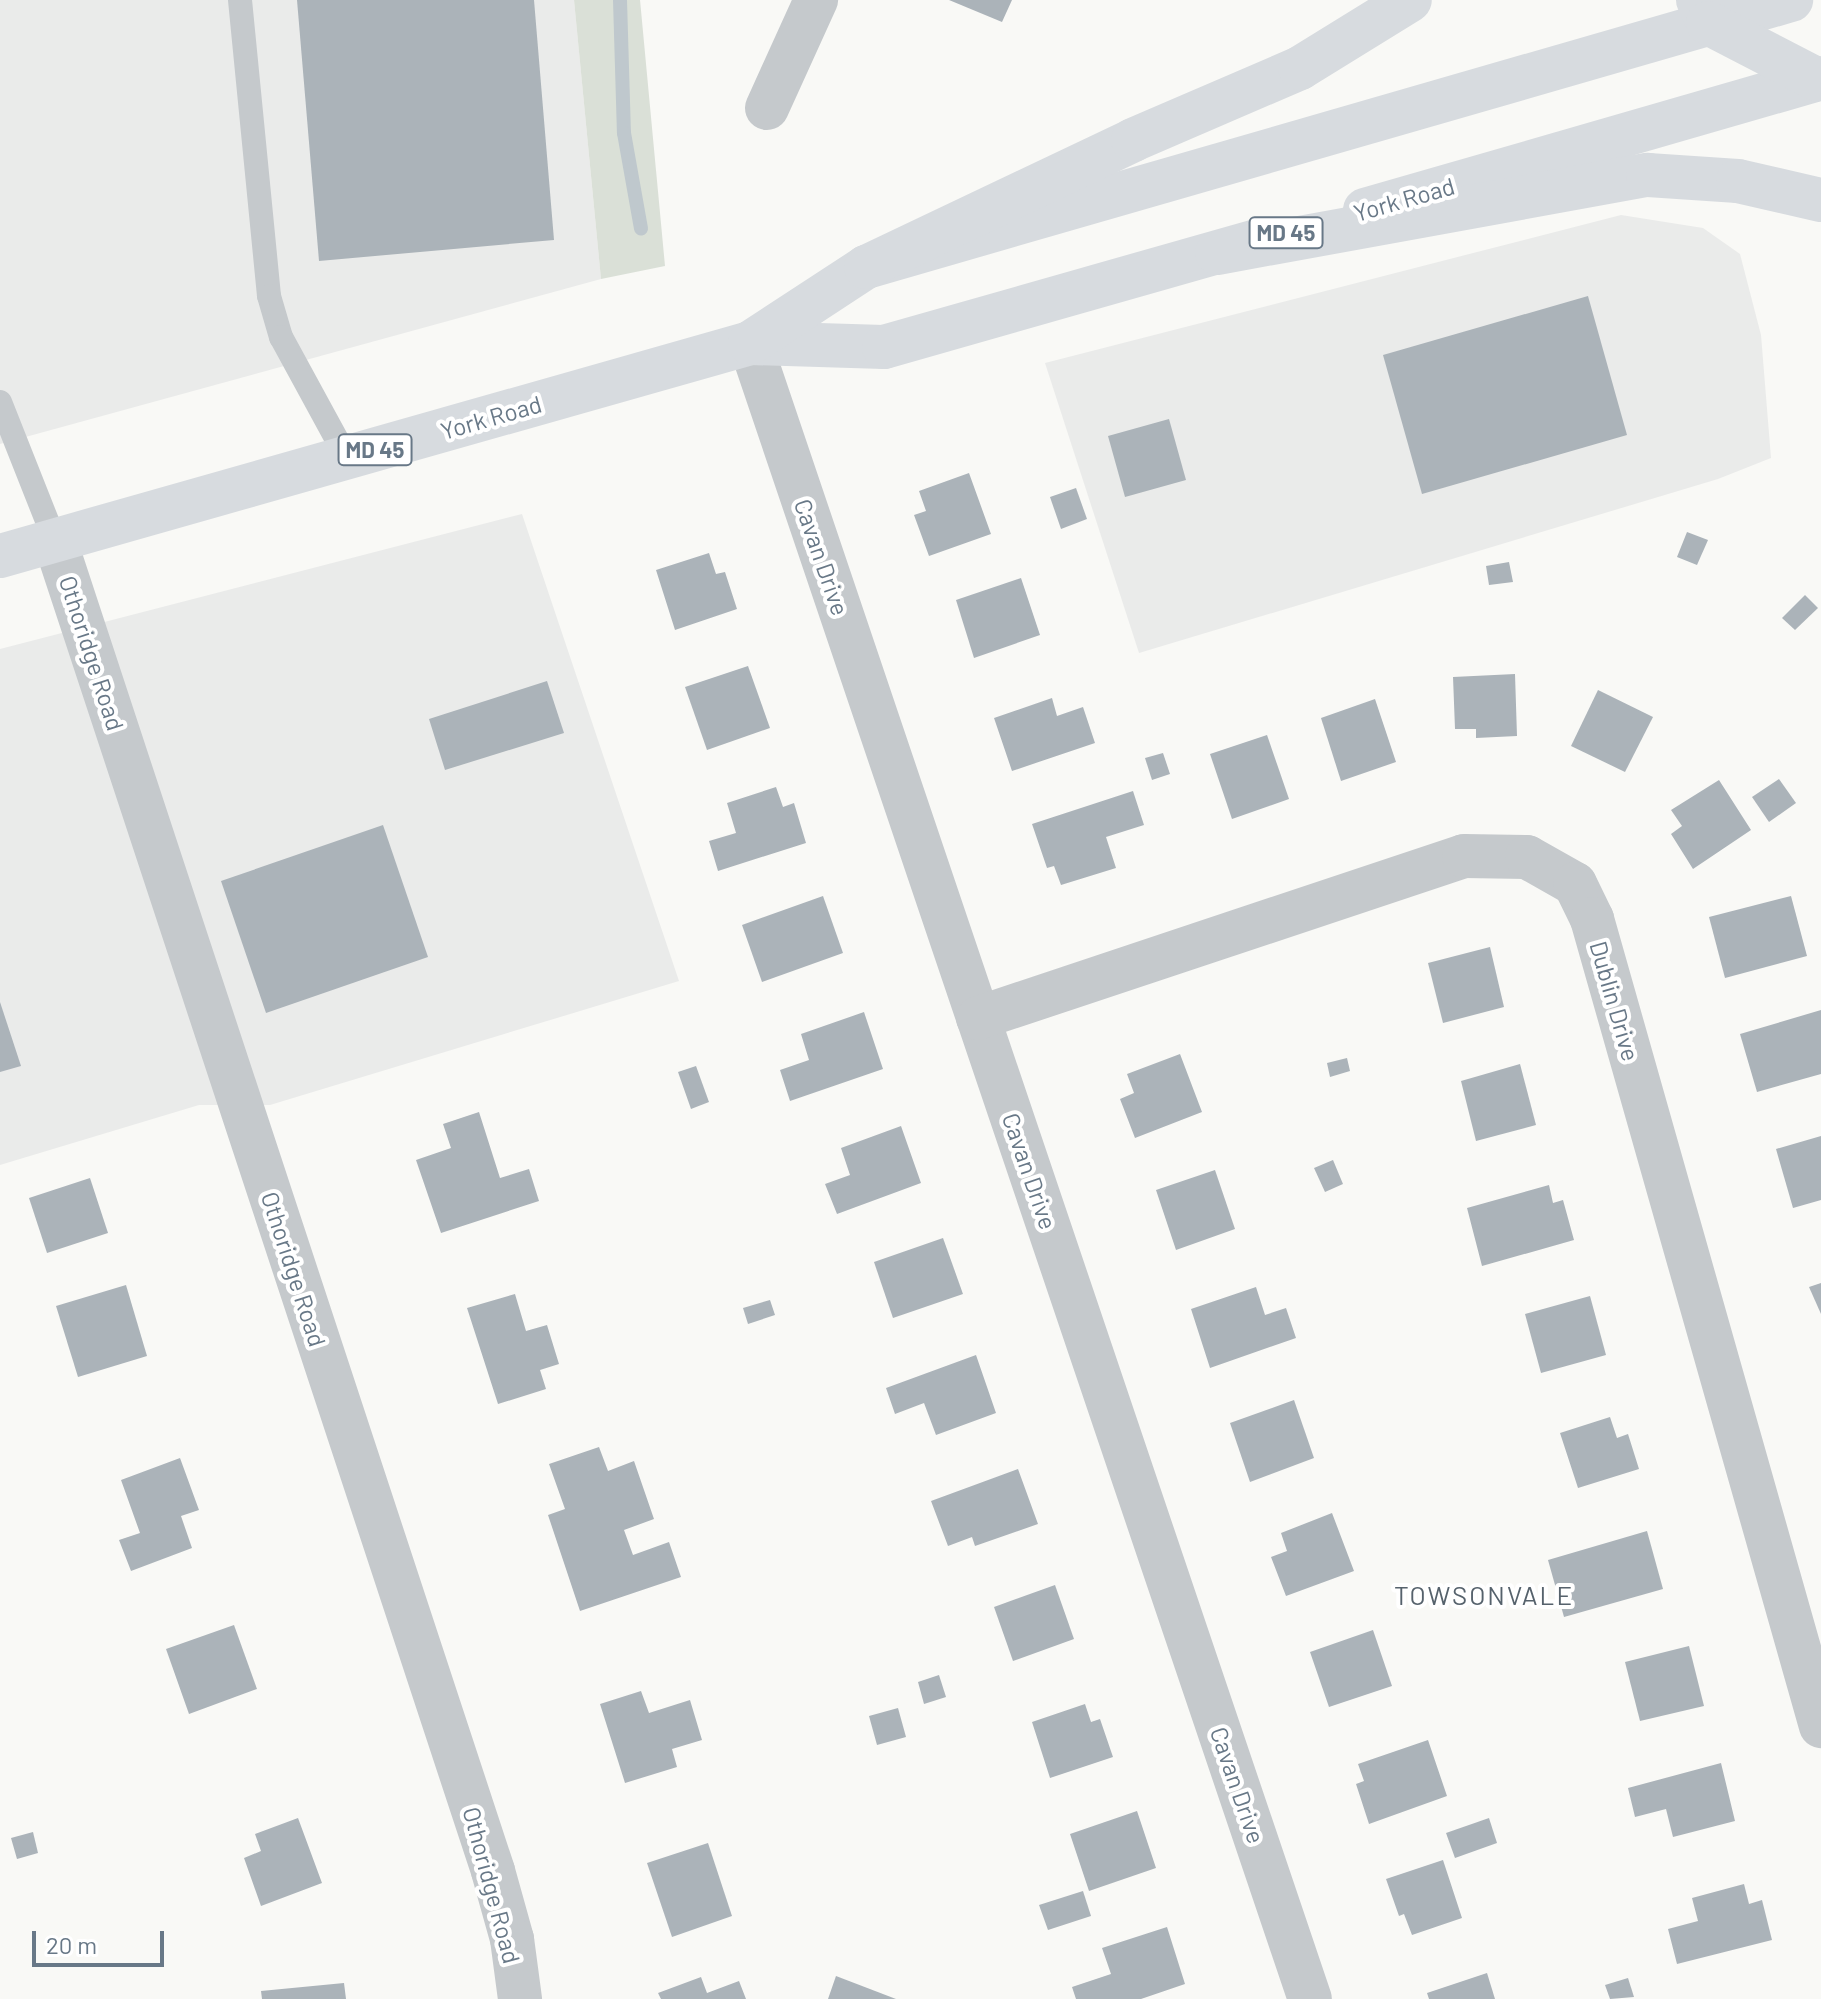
<!DOCTYPE html>
<style>
body{margin:0}
#map{position:relative;width:1821px;height:1999px;overflow:hidden;background:#f9f9f6;font-family:Barlow,sans-serif}
div>[style]{position:absolute}
.built>*{inset:0;background:#eaebea}
.green>*{inset:0;background:#dae0d7}
.stream>*{height:14px;margin:-7px;padding:0 7px;transform-origin:7px;border-radius:7px;background:#bfc8cd}
.building>*{inset:0;background:#abb3b9}
.lane>*{height:24px;margin:-12px;padding:0 12px;transform-origin:12px;border-radius:12px;background:#c5c9cc}
.street>*{height:44px;margin:-22px;padding:0 22px;transform-origin:22px;border-radius:22px;background:#c5c9cc}
.primary>*{height:44px;margin:-22px;padding:0 22px;transform-origin:22px;border-radius:22px;background:#d7dbdf}
.highway>*{height:44px;margin:-22px;padding:0 22px;transform-origin:22px;border-radius:22px;background:#d7dbdf}
span{translate:-50% -50%;white-space:nowrap;text-align:center;line-height:1.15;-webkit-text-stroke:8px #fff;paint-order:stroke}
.shield-label span{padding:2px 6px;background:#fff;border:2px solid;border-radius:6px;-webkit-text-stroke-width:0}
.shield-label{font-size:22px;color:#687887;font-weight:700}
.street-label{font-size:24px;color:#687887}
.neighbourhood-label{font-size:26px;color:#56626c;letter-spacing:2px}
.scale{position:absolute;left:32px;top:1931px;width:132px;height:36px;box-sizing:border-box;border:4px solid #687887;border-top:0;padding-left:10px;font-size:24px;line-height:28px;white-space:nowrap;color:#687887;-webkit-text-stroke:6px #fff;paint-order:stroke}
</style>
<div id="map">
<div class="built">
<i style="clip-path:polygon(0 0,574px 0,601px 279px,0 444px)"></i>
<i style="clip-path:polygon(1621px 215px,1703px 228px,1740px 254px,1761px 335px,1771px 458px,1718px 479px,1139px 653px,1045px 363px)"></i>
<i style="clip-path:polygon(522px 514px,679px 981px,270px 1105px,199px 1105px,0 1165px,0 649px)"></i>
</div>
<div class="green">
<i style="clip-path:polygon(574px 0,640px 0,665px 266px,601px 279px)"></i>
</div>
<div class="stream">
<i style="left:620px;top:0;width:133px;rotate:88.3deg"></i>
<i style="left:624px;top:133px;width:97px;rotate:79.9deg"></i>
</div>
<div class="building">
<i style="clip-path:polygon(297px 0,534px 0,554px 240px,319px 261px)"></i>
<i style="clip-path:polygon(949px 0,1012px 0,1002px 22px)"></i>
<i style="clip-path:polygon(1588px 296px,1627px 435px,1422px 494px,1383px 355px)"></i>
<i style="clip-path:polygon(1169px 419px,1186px 480px,1125px 497px,1108px 436px)"></i>
<i style="clip-path:polygon(969px 473px,991px 534px,929px 556px,914px 515px,926px 511px,919px 491px)"></i>
<i style="clip-path:polygon(1076px 488px,1087px 519px,1061px 529px,1050px 497px)"></i>
<i style="clip-path:polygon(1687px 532px,1708px 540px,1697px 565px,1677px 557px)"></i>
<i style="clip-path:polygon(709px 553px,716px 574px,725px 572px,737px 609px,675px 630px,656px 570px)"></i>
<i style="clip-path:polygon(1509px 562px,1513px 582px,1489px 585px,1486px 566px)"></i>
<i style="clip-path:polygon(1021px 578px,1040px 635px,974px 658px,956px 600px)"></i>
<i style="clip-path:polygon(1805px 595px,1818px 608px,1795px 630px,1782px 618px)"></i>
<i style="clip-path:polygon(748px 666px,770px 728px,707px 750px,685px 687px)"></i>
<i style="clip-path:polygon(1515px 674px,1517px 736px,1476px 738px,1476px 729px,1455px 729px,1453px 677px)"></i>
<i style="clip-path:polygon(547px 681px,564px 733px,445px 770px,429px 719px)"></i>
<i style="clip-path:polygon(1598px 690px,1653px 717px,1625px 772px,1571px 746px)"></i>
<i style="clip-path:polygon(1052px 698px,1057px 716px,1083px 707px,1095px 743px,1012px 771px,994px 718px)"></i>
<i style="clip-path:polygon(1375px 699px,1396px 762px,1341px 781px,1321px 718px)"></i>
<i style="clip-path:polygon(1267px 735px,1289px 799px,1232px 819px,1210px 754px)"></i>
<i style="clip-path:polygon(1163px 753px,1170px 774px,1152px 780px,1145px 758px)"></i>
<i style="clip-path:polygon(1779px 779px,1796px 803px,1769px 822px,1752px 797px)"></i>
<i style="clip-path:polygon(1719px 780px,1751px 830px,1693px 869px,1671px 834px,1682px 826px,1671px 810px)"></i>
<i style="clip-path:polygon(776px 787px,783px 807px,794px 803px,806px 843px,718px 871px,709px 841px,736px 833px,727px 803px)"></i>
<i style="clip-path:polygon(1133px 791px,1144px 825px,1106px 837px,1116px 868px,1061px 885px,1054px 866px,1047px 868px,1032px 824px)"></i>
<i style="clip-path:polygon(383px 825px,428px 957px,266px 1013px,221px 881px)"></i>
<i style="clip-path:polygon(823px 896px,843px 953px,762px 982px,742px 925px)"></i>
<i style="clip-path:polygon(1791px 896px,1807px 956px,1725px 978px,1709px 917px)"></i>
<i style="clip-path:polygon(1490px 947px,1504px 1007px,1443px 1023px,1428px 963px)"></i>
<i style="clip-path:polygon(0 1002px,21px 1066px,0 1072px)"></i>
<i style="clip-path:polygon(1821px 1010px,1821px 1074px,1757px 1092px,1740px 1034px)"></i>
<i style="clip-path:polygon(864px 1012px,883px 1069px,790px 1101px,780px 1070px,809px 1060px,801px 1034px)"></i>
<i style="clip-path:polygon(1180px 1054px,1202px 1112px,1135px 1138px,1120px 1099px,1134px 1093px,1127px 1074px)"></i>
<i style="clip-path:polygon(1347px 1058px,1350px 1071px,1330px 1077px,1327px 1063px)"></i>
<i style="clip-path:polygon(1520px 1064px,1536px 1125px,1476px 1141px,1461px 1081px)"></i>
<i style="clip-path:polygon(696px 1066px,709px 1102px,691px 1109px,678px 1072px)"></i>
<i style="clip-path:polygon(479px 1112px,500px 1178px,529px 1169px,539px 1201px,441px 1233px,416px 1160px,451px 1148px,443px 1124px)"></i>
<i style="clip-path:polygon(901px 1126px,921px 1183px,837px 1214px,825px 1184px,850px 1175px,841px 1148px)"></i>
<i style="clip-path:polygon(1821px 1136px,1821px 1200px,1793px 1208px,1776px 1149px)"></i>
<i style="clip-path:polygon(1333px 1160px,1343px 1184px,1325px 1192px,1314px 1168px)"></i>
<i style="clip-path:polygon(1215px 1170px,1235px 1229px,1176px 1250px,1156px 1190px)"></i>
<i style="clip-path:polygon(90px 1178px,108px 1233px,47px 1253px,29px 1198px)"></i>
<i style="clip-path:polygon(1549px 1185px,1553px 1203px,1563px 1200px,1574px 1240px,1482px 1266px,1467px 1208px)"></i>
<i style="clip-path:polygon(943px 1238px,963px 1294px,893px 1318px,874px 1262px)"></i>
<i style="clip-path:polygon(1821px 1283px,1821px 1314px,1809px 1287px)"></i>
<i style="clip-path:polygon(126px 1285px,147px 1356px,78px 1377px,56px 1306px)"></i>
<i style="clip-path:polygon(1256px 1287px,1265px 1315px,1286px 1308px,1296px 1338px,1210px 1368px,1191px 1309px)"></i>
<i style="clip-path:polygon(515px 1294px,526px 1331px,547px 1325px,559px 1364px,540px 1370px,546px 1389px,498px 1404px,467px 1308px)"></i>
<i style="clip-path:polygon(1590px 1296px,1606px 1355px,1541px 1373px,1525px 1314px)"></i>
<i style="clip-path:polygon(770px 1300px,775px 1315px,748px 1324px,743px 1308px)"></i>
<i style="clip-path:polygon(976px 1355px,996px 1413px,936px 1435px,924px 1403px,895px 1414px,886px 1388px)"></i>
<i style="clip-path:polygon(1294px 1400px,1314px 1458px,1250px 1482px,1230px 1423px)"></i>
<i style="clip-path:polygon(1610px 1417px,1617px 1438px,1628px 1434px,1639px 1469px,1578px 1488px,1560px 1433px)"></i>
<i style="clip-path:polygon(599px 1447px,608px 1471px,634px 1461px,654px 1519px,624px 1530px,633px 1555px,669px 1542px,681px 1577px,580px 1611px,548px 1515px,565px 1509px,549px 1464px)"></i>
<i style="clip-path:polygon(180px 1458px,199px 1510px,181px 1516px,192px 1548px,131px 1571px,119px 1540px,140px 1533px,121px 1480px)"></i>
<i style="clip-path:polygon(1018px 1469px,1038px 1524px,975px 1546px,972px 1537px,948px 1546px,931px 1501px)"></i>
<i style="clip-path:polygon(1332px 1513px,1354px 1571px,1286px 1596px,1271px 1557px,1287px 1551px,1281px 1533px)"></i>
<i style="clip-path:polygon(1647px 1531px,1663px 1589px,1564px 1617px,1548px 1560px)"></i>
<i style="clip-path:polygon(1055px 1585px,1074px 1639px,1013px 1661px,994px 1607px)"></i>
<i style="clip-path:polygon(234px 1625px,257px 1689px,189px 1714px,166px 1649px)"></i>
<i style="clip-path:polygon(1373px 1630px,1392px 1686px,1329px 1707px,1310px 1652px)"></i>
<i style="clip-path:polygon(1689px 1646px,1704px 1706px,1640px 1721px,1625px 1662px)"></i>
<i style="clip-path:polygon(939px 1675px,946px 1697px,924px 1704px,918px 1682px)"></i>
<i style="clip-path:polygon(641px 1691px,649px 1713px,690px 1700px,702px 1740px,672px 1749px,677px 1767px,625px 1783px,600px 1704px)"></i>
<i style="clip-path:polygon(1085px 1704px,1091px 1722px,1100px 1719px,1113px 1757px,1050px 1778px,1032px 1722px)"></i>
<i style="clip-path:polygon(898px 1708px,906px 1737px,877px 1745px,869px 1716px)"></i>
<i style="clip-path:polygon(1428px 1740px,1447px 1796px,1369px 1824px,1356px 1784px,1364px 1781px,1358px 1764px)"></i>
<i style="clip-path:polygon(1721px 1763px,1735px 1821px,1673px 1837px,1666px 1809px,1635px 1817px,1628px 1788px)"></i>
<i style="clip-path:polygon(1137px 1811px,1156px 1868px,1089px 1891px,1070px 1834px)"></i>
<i style="clip-path:polygon(298px 1818px,322px 1883px,261px 1906px,244px 1858px,261px 1851px,255px 1834px)"></i>
<i style="clip-path:polygon(1489px 1818px,1497px 1843px,1455px 1858px,1446px 1833px)"></i>
<i style="clip-path:polygon(33px 1832px,38px 1853px,17px 1859px,11px 1838px)"></i>
<i style="clip-path:polygon(708px 1843px,732px 1916px,672px 1937px,647px 1863px)"></i>
<i style="clip-path:polygon(1443px 1860px,1462px 1918px,1412px 1935px,1404px 1914px,1399px 1916px,1386px 1879px)"></i>
<i style="clip-path:polygon(1744px 1884px,1749px 1904px,1762px 1900px,1772px 1940px,1677px 1964px,1668px 1929px,1698px 1921px,1692px 1898px)"></i>
<i style="clip-path:polygon(1083px 1891px,1091px 1916px,1048px 1930px,1039px 1905px)"></i>
<i style="clip-path:polygon(1167px 1927px,1185px 1984px,1141px 1999px,1076px 1999px,1072px 1987px,1111px 1974px,1102px 1948px)"></i>
<i style="clip-path:polygon(1487px 1973px,1495px 1999px,1429px 1999px,1427px 1993px)"></i>
<i style="clip-path:polygon(836px 1976px,896px 1999px,828px 1999px)"></i>
<i style="clip-path:polygon(701px 1977px,707px 1993px,739px 1981px,746px 1999px,661px 1999px,658px 1993px)"></i>
<i style="clip-path:polygon(1628px 1978px,1634px 1997px,1610px 1999px,1605px 1985px)"></i>
<i style="clip-path:polygon(344px 1983px,346px 1999px,262px 1999px,261px 1991px)"></i>
</div>
<div class="lane">
<i style="left:240px;top:0;width:297px;rotate:84.4deg"></i>
<i style="left:269px;top:296px;width:43px;rotate:73.7deg"></i>
<i style="left:281px;top:337px;width:138px;rotate:61.4deg"></i>
<i style="left:0;top:402px;width:149px;rotate:68.4deg"></i>
</div>
<div class="street">
<i style="left:767px;top:108px;width:119px;rotate:-65.6deg"></i>
<i style="left:750px;top:343px;width:1748px;rotate:71.32deg"></i>
<i style="left:55px;top:541px;width:1400px;rotate:71.77deg"></i>
<i style="left:493px;top:1871px;width:71px;rotate:74.4deg"></i>
<i style="left:512px;top:1939px;width:61px;rotate:82.4deg"></i>
<i style="left:978px;top:1018px;width:512px;rotate:-18.43deg"></i>
<i style="left:1464px;top:856px;width:63px;rotate:0.9deg"></i>
<i style="left:1527px;top:857px;width:55px;rotate:29.4deg"></i>
<i style="left:1575px;top:884px;width:39px;rotate:64deg"></i>
<i style="left:1592px;top:919px;width:839px;rotate:74.16deg"></i>
</div>
<div class="primary">
<i style="left:1365px;top:210px;width:475px;rotate:-16.1deg"></i>
<i style="left:750px;top:343px;width:134px;rotate:1.7deg"></i>
<i style="left:884px;top:347px;width:384px;rotate:-15.9deg"></i>
<i style="left:0;top:556px;width:780px;rotate:-15.85deg"></i>
<i style="left:750px;top:343px;width:139px;rotate:-33.2deg"></i>
<i style="left:866px;top:267px;width:963px;rotate:-16.1deg"></i>
</div>
<div class="highway">
<i style="left:1698px;top:0;width:25px;rotate:67deg"></i>
<i style="left:1708px;top:23px;width:122px;rotate:27.4deg"></i>
<i style="left:1217px;top:253px;width:438px;rotate:-10.3deg"></i>
<i style="left:1648px;top:175px;width:90px;rotate:3.8deg"></i>
<i style="left:1738px;top:181px;width:85px;rotate:12.9deg"></i>
<i style="left:866px;top:267px;width:296px;rotate:-25.4deg"></i>
<i style="left:1133px;top:140px;width:182px;rotate:-23.3deg"></i>
<i style="left:1300px;top:68px;width:129px;rotate:-31.7deg"></i>
</div>
<div class="shield-label">
<span style="left:1286px;top:233px">MD 45</span>
<span style="left:375px;top:450px">MD 45</span>
</div>
<div class="street-label">
<span style="left:1404px;top:199px;rotate:-16deg">York Road</span>
<span style="left:491px;top:417px;rotate:-16deg">York Road</span>
<span style="left:822px;top:557px;rotate:71deg">Cavan Drive</span>
<span style="left:92px;top:653px;rotate:72deg">Othoridge Road</span>
<span style="left:1615px;top:1001px;rotate:74deg">Dublin Drive</span>
<span style="left:1030px;top:1171px;rotate:71deg">Cavan Drive</span>
<span style="left:294px;top:1269px;rotate:72deg">Othoridge Road</span>
<span style="left:1238px;top:1785px;rotate:71deg">Cavan Drive</span>
<span style="left:492px;top:1885px;rotate:75deg">Othoridge Road</span>
</div>
<div class="neighbourhood-label">
<span style="left:1484px;top:1595px">TOWSONVALE</span>
</div>
<div class="scale">20 m</div>
</div>
